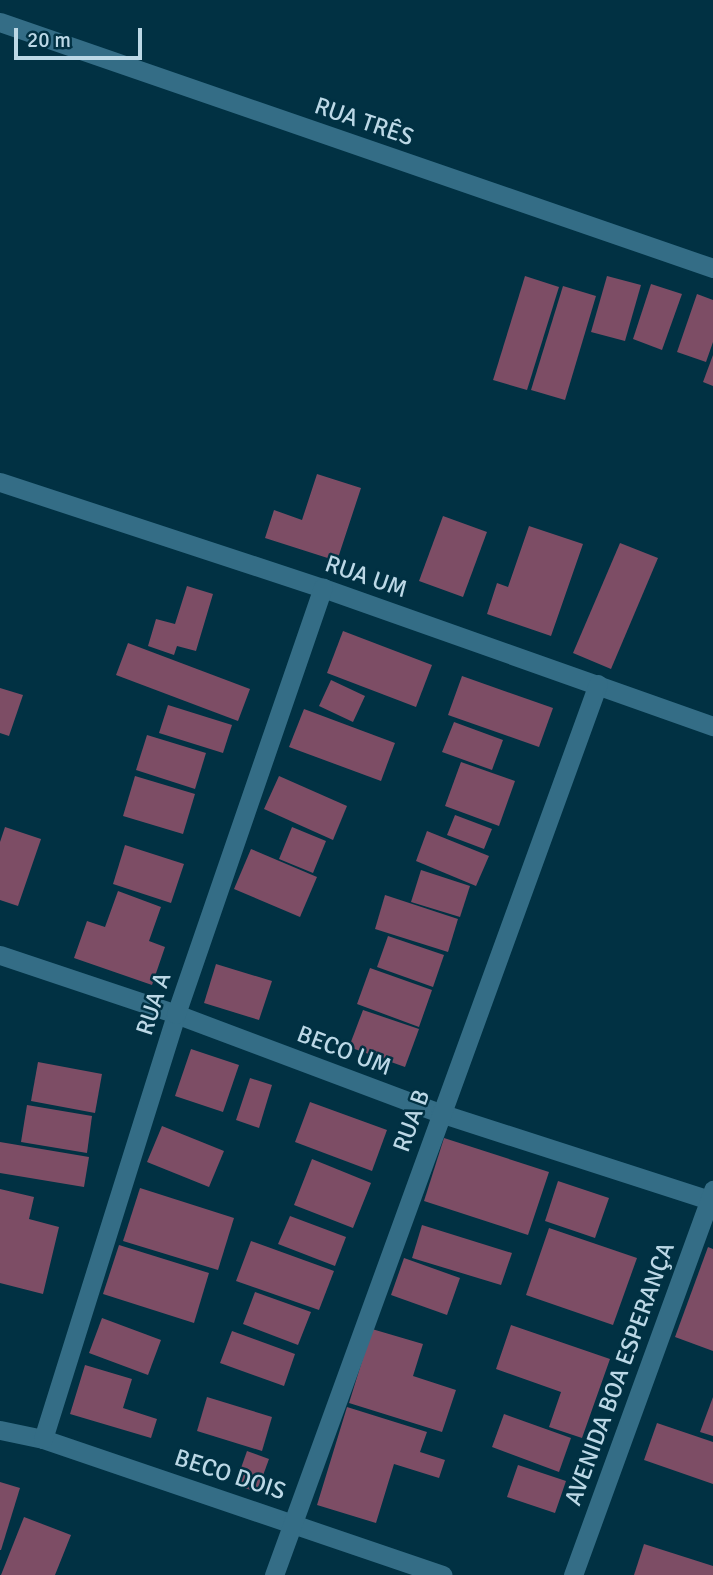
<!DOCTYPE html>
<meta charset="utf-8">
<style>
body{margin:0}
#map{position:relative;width:713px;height:1575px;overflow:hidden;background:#013143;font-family:Signika,sans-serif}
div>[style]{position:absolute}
.building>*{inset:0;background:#7d4d65}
.minor>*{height:19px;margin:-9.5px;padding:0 9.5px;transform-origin:9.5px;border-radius:9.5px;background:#346d86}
span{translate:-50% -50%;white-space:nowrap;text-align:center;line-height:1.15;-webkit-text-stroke:5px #013143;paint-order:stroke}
.street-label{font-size:24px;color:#bcd8e6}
.scale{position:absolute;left:14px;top:28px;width:128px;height:32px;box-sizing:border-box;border:4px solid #bcd8e6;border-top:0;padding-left:9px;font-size:21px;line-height:24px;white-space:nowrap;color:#bcd8e6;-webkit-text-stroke:5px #013143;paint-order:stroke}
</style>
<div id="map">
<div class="building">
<i style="clip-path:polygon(525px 276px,559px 287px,527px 390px,493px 380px)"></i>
<i style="clip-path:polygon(607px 276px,641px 285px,625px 341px,591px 332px)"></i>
<i style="clip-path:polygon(651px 284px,682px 294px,662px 350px,633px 339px)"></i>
<i style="clip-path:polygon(563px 286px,596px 296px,565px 400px,531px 390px)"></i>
<i style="clip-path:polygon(697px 294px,713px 300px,713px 342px,706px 362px,677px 352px)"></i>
<i style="clip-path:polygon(713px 355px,713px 386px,703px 382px)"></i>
<i style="clip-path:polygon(317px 474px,361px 488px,337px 561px,265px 538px,274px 510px,302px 520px)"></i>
<i style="clip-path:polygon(443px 516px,487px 532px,463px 597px,419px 581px)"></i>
<i style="clip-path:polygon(529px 526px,583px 544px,551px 636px,487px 614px,497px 583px,508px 587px)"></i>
<i style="clip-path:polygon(620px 543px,658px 558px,611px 669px,573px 653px)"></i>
<i style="clip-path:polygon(187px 586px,213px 594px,196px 651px,177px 646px,174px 655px,148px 646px,156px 619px,175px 624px)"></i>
<i style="clip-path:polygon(343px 631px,432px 665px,416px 707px,327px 673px)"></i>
<i style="clip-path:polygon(128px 643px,250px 689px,238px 721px,116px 675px)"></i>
<i style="clip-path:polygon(462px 676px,553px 708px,539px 747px,448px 715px)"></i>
<i style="clip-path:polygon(331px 680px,365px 696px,353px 722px,319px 706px)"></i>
<i style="clip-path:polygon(0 688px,23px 695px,9px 736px,0 733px)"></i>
<i style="clip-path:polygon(168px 705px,232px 725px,223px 753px,159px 733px)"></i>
<i style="clip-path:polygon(304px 709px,395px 743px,381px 781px,289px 747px)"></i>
<i style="clip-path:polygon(454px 722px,503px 740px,492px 770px,442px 752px)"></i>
<i style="clip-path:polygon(147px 735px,206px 753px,195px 789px,136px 770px)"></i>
<i style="clip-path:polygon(461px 762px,515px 781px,499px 826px,445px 806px)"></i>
<i style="clip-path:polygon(135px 776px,195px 794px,183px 834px,123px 816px)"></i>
<i style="clip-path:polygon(279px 776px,347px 806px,333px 840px,264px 809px)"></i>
<i style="clip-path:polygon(455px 815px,492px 829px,484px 849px,447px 835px)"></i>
<i style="clip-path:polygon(5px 827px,41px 839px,18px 906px,0 900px,0 842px)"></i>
<i style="clip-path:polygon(292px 827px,326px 841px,313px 873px,279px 859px)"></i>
<i style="clip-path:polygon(427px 831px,489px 856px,476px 886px,416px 861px)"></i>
<i style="clip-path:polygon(125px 845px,184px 864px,171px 903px,113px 884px)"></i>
<i style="clip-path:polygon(251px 849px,317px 877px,300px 917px,234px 889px)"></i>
<i style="clip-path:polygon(421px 870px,470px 886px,460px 917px,411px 902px)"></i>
<i style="clip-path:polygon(118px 891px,161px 907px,149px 941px,165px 947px,152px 985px,74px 958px,87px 921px,105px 927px)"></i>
<i style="clip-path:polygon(385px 895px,458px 919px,448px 952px,375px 929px)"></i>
<i style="clip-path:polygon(388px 936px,444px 955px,433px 987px,377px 967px)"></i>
<i style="clip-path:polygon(216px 964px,272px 981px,259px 1020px,204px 1003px)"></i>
<i style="clip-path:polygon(370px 968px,432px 990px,419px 1027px,357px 1004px)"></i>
<i style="clip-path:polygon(363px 1010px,419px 1029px,405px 1067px,349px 1047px)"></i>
<i style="clip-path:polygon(191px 1049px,239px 1065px,223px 1112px,175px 1096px)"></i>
<i style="clip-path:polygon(38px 1062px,102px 1074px,95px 1113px,31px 1101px)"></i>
<i style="clip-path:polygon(250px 1078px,272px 1085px,259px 1128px,236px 1120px)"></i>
<i style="clip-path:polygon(310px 1102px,387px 1130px,372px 1171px,295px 1142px)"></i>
<i style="clip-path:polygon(27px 1105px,92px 1116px,87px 1153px,21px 1142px)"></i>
<i style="clip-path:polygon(162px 1126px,224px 1151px,209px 1187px,147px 1162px)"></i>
<i style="clip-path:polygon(444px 1138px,549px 1172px,528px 1235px,424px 1201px)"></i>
<i style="clip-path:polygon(0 1142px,89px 1157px,84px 1187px,0 1173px)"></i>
<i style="clip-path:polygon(312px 1159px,371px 1183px,353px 1228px,294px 1205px)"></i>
<i style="clip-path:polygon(558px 1181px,609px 1198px,595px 1238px,545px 1221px)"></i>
<i style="clip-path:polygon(140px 1188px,234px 1218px,218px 1270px,123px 1241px)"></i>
<i style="clip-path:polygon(0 1189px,34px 1197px,29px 1219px,59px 1227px,43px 1294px,0 1283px)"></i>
<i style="clip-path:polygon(290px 1216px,346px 1237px,335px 1266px,278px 1244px)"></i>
<i style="clip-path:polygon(422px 1225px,512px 1253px,501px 1285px,412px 1258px)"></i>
<i style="clip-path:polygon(549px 1228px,637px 1258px,613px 1325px,526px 1295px)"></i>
<i style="clip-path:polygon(251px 1241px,334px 1271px,319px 1310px,236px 1281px)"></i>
<i style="clip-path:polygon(119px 1245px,209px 1273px,194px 1323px,103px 1294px)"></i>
<i style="clip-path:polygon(708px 1247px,713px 1249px,713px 1351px,675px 1337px)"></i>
<i style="clip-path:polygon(404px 1258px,460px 1278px,447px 1315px,391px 1295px)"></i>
<i style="clip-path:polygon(255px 1292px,311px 1312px,298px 1345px,243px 1324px)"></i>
<i style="clip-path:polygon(102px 1318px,161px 1340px,148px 1375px,89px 1353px)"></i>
<i style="clip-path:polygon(511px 1325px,610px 1359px,582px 1438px,549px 1427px,561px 1392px,496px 1369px)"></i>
<i style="clip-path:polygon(372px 1329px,423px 1344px,413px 1376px,456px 1390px,442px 1432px,349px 1403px)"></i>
<i style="clip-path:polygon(232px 1331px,295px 1354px,284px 1386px,220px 1363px)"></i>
<i style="clip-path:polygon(85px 1365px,132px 1379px,123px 1408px,157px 1419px,151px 1438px,70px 1414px)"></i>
<i style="clip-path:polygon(207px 1397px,272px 1417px,262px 1451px,197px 1431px)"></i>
<i style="clip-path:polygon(713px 1397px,713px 1436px,700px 1432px)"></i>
<i style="clip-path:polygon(347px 1407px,427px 1432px,420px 1452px,445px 1460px,439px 1478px,394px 1464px,376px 1523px,317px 1505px)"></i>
<i style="clip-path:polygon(504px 1414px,571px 1438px,559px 1472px,492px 1447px)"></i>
<i style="clip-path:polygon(657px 1423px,713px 1442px,713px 1484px,644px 1460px)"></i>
<i style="clip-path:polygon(247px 1451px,269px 1459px,257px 1492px,235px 1485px)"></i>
<i style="clip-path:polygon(518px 1465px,566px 1481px,555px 1513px,507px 1497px)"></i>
<i style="clip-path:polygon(0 1482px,20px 1488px,1px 1550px,0 1550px)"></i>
<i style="clip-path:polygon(24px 1517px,71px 1535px,55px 1575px,1px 1575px)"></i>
<i style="clip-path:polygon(644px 1544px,713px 1566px,713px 1575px,634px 1575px)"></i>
</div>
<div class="minor">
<i style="left:0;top:22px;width:754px;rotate:19.04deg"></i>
<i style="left:0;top:482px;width:340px;rotate:18.2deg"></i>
<i style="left:323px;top:588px;width:414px;rotate:19.5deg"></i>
<i style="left:0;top:955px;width:186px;rotate:18.5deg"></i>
<i style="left:176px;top:1014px;width:282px;rotate:20.6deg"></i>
<i style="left:440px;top:1113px;width:287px;rotate:17.9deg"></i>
<i style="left:0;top:1430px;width:44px;rotate:11.8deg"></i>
<i style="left:43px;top:1439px;width:422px;rotate:18.8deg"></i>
<i style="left:43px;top:1439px;width:445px;rotate:-72.6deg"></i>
<i style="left:176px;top:1014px;width:451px;rotate:-71deg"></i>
<i style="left:274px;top:1575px;width:948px;rotate:-70.02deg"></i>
<i style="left:573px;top:1575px;width:410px;rotate:-70deg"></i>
</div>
<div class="street-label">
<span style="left:364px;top:122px;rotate:19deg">RUA TRÊS</span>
<span style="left:366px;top:577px;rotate:19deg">RUA UM</span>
<span style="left:154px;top:1004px;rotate:-72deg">RUA A</span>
<span style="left:344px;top:1051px;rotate:21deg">BECO UM</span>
<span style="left:412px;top:1121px;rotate:-70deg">RUA B</span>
<span style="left:620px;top:1374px;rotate:-70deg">AVENIDA BOA ESPERANÇA</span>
<span style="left:230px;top:1475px;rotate:18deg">BECO DOIS</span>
</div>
<div class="scale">20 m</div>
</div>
